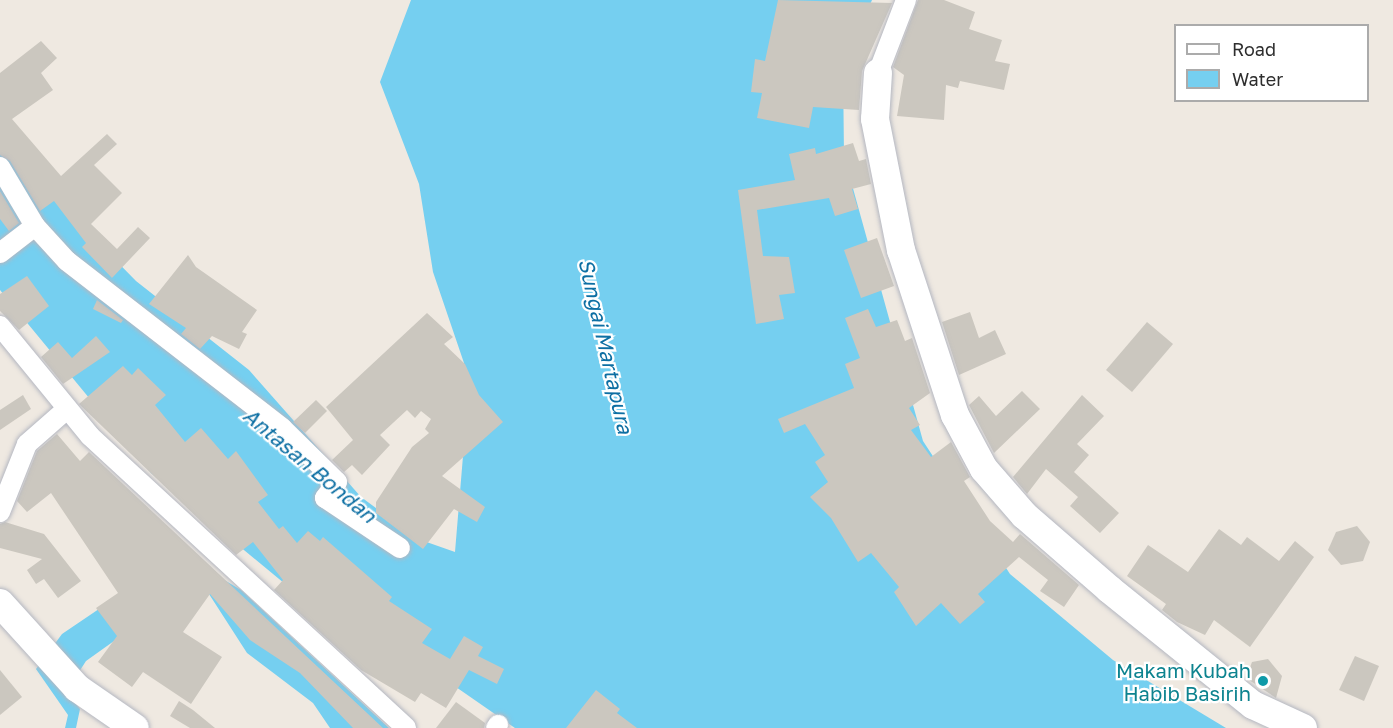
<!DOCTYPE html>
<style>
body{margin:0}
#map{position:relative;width:1393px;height:728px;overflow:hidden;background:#efe9e1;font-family:"Golos Text",sans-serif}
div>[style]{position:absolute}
.water>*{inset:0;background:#75cff0}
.building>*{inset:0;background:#cbc7bf}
.roads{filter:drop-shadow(0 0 2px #b4b7c1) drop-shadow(0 0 2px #b4b7c1)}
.street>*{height:20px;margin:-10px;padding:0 10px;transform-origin:10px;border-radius:10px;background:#fff}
.secondary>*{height:28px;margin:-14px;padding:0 14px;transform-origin:14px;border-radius:14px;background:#fff}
.dots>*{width:16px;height:16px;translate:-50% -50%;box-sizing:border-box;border:3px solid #fff;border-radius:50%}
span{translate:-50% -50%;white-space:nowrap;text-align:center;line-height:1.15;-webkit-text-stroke:4.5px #fff;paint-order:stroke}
.culture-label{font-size:20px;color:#0d838f}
.right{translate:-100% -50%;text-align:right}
.water-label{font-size:21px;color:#0d6fa3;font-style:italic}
.legend{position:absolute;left:1174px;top:24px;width:195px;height:78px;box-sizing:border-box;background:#fff;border:2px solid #ababab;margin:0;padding:8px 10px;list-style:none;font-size:18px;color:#2e2e2e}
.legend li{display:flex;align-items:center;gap:12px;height:30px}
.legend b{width:30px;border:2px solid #ababab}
</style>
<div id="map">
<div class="water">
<i style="clip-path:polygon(411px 0,872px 0,843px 66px,844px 156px,923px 441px,1010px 574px,1113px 660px,1226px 728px,515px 728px,430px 669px,331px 622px,151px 473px,0 290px,0 109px,83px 227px,136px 281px,249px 370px,361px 497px,418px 539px,455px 552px,465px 432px,464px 363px,433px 272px,419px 184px,380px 82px)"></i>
<i style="clip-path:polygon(191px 560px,241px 590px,389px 728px,330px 728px,313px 703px,247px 653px,209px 594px,121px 636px,86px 661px,66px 692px,80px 709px,76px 728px,65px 728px,68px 715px,36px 669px,62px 634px,124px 592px)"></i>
</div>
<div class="building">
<i style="clip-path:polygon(778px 0,892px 3px,862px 71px,859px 110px,813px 107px,809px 128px,757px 118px,762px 93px,751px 92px,755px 59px,765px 61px)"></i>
<i style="clip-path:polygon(918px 0,944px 0,975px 12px,969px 29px,1002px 40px,995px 61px,1010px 64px,1004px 90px,960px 81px,958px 88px,946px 85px,944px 120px,897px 116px,904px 75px,893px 67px)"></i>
<i style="clip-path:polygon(41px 41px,57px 58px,41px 73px,53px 90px,12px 119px,61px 176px,107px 134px,117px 144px,94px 165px,122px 193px,91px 224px,117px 249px,138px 227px,150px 238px,112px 278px,82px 247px,86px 243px,54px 201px,40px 211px,10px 161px,0 155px,0 73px)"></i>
<i style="clip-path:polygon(853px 143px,859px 161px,866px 159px,871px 184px,852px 189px,858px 209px,835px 216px,829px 198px,757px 210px,763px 256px,789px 257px,795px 293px,779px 295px,784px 319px,756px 324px,738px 190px,795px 180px,789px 154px,815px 148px,816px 154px)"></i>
<i style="clip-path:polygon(0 191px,19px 223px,9px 231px,0 219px)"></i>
<i style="clip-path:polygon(877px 238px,894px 286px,861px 298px,844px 250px)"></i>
<i style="clip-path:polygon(188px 255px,196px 267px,257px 310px,242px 332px,247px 334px,239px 349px,212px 336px,200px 349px,181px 334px,186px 328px,149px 304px)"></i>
<i style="clip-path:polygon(27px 276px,49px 306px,19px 330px,0 311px,0 294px)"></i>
<i style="clip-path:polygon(97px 300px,123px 320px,121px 323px,93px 309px)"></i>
<i style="clip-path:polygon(868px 309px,876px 327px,897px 320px,905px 341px,912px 338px,930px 393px,909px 408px,920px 425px,911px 430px,931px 457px,951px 442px,970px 477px,964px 481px,990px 521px,1013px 542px,1020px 534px,1079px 585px,1064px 607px,1040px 591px,1048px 580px,1019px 557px,978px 594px,985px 602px,960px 624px,941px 603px,916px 626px,894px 592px,899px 587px,871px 553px,858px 562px,831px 518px,810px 497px,828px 482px,815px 462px,825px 455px,805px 424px,784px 433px,778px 419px,854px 388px,845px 364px,860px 358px,845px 318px)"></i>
<i style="clip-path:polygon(970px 312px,979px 338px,995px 330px,1006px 354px,959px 375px,942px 322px)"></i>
<i style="clip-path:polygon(427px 313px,453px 337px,444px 344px,465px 364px,479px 395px,503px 422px,442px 476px,485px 507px,477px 522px,454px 509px,423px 549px,376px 513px,376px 502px,412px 447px,429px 433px,425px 429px,431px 419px,421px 411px,415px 418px,407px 410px,380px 435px,390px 445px,362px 475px,352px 465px,344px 472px,332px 460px,353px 440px,326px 407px)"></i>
<i style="clip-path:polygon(1147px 322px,1173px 344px,1132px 392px,1106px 370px)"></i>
<i style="clip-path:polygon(96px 336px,110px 352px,63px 384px,41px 357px,58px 342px,72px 358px)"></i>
<i style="clip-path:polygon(123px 366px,132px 375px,138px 368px,166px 395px,155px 405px,185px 442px,201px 428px,228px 459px,236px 451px,268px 495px,258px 502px,279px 529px,283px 526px,297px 543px,308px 531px,320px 541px,323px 537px,392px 597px,389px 601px,432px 629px,422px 643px,450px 659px,464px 636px,483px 647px,478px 656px,504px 669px,497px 684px,469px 670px,446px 708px,421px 693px,415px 702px,361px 670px,274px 590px,283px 580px,253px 542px,236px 555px,79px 404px)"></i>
<i style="clip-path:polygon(1022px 391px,1040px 409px,994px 453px,969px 405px,979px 396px,996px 416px)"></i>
<i style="clip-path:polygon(23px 395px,31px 409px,0 430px,0 410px)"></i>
<i style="clip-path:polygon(1082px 395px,1104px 416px,1077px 444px,1089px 455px,1074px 472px,1119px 513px,1100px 533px,1070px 506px,1078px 497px,1046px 469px,1027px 494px,1013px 477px)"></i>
<i style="clip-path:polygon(316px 400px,327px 411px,305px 433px,293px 422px)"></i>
<i style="clip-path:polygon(57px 434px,80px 461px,89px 452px,383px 728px,353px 728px,300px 673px,250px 640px,210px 594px,183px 632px,222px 657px,191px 704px,143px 672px,132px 687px,98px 662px,117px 636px,96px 608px,118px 593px,51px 493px,27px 512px,17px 501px,37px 451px)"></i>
<i style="clip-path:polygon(5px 522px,44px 534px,81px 581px,58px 598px,44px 579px,36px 584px,27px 570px,42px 559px,0 548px,0 524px)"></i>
<i style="clip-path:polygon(1357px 526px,1370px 542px,1363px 561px,1341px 565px,1328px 550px,1336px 532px)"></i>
<i style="clip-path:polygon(1219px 529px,1241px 545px,1247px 537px,1279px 561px,1295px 541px,1314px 557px,1250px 647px,1214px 620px,1205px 635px,1177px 622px,1162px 610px,1166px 604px,1127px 576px,1148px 545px,1188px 572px)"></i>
<i style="clip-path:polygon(1355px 656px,1379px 666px,1364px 701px,1339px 690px)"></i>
<i style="clip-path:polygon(1268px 659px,1282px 676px,1276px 698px,1246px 678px,1252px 662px)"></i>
<i style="clip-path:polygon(0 670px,22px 697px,0 715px)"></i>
<i style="clip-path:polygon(596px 690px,620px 709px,617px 713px,637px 728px,566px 728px)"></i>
<i style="clip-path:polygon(179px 701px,193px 710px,215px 728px,190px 728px,170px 716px)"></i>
<i style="clip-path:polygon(456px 702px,485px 723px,484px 728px,436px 728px)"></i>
</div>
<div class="roads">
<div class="street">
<i style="left:878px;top:73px;width:78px;rotate:-69deg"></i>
<i style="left:0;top:167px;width:69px;rotate:59.3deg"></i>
<i style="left:35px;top:226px;width:47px;rotate:47.6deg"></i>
<i style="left:67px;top:261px;width:272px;rotate:37.8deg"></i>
<i style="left:282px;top:428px;width:77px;rotate:44.5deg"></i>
<i style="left:337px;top:482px;width:20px;rotate:127deg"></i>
<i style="left:325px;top:498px;width:90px;rotate:33.7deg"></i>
<i style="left:0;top:253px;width:44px;rotate:-37.6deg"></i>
<i style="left:0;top:326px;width:142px;rotate:50.7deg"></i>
<i style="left:90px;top:436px;width:430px;rotate:42.7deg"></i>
<i style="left:0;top:512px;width:73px;rotate:-68.3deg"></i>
<i style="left:27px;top:444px;width:53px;rotate:-41.2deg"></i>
<i style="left:496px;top:728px;width:4px;rotate:-56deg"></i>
</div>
<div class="secondary">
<i style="left:878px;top:73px;width:46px;rotate:93.7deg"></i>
<i style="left:875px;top:119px;width:134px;rotate:78.8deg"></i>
<i style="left:901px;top:250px;width:174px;rotate:71.9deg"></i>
<i style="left:955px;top:415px;width:61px;rotate:61.8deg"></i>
<i style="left:984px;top:469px;width:61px;rotate:49deg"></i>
<i style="left:1024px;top:515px;width:113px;rotate:41deg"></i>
<i style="left:1109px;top:589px;width:185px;rotate:38.9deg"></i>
<i style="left:1253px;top:705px;width:55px;rotate:24.7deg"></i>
<i style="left:0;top:603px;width:115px;rotate:47.8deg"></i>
<i style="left:77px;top:688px;width:70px;rotate:34.6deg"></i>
</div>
</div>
<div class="dots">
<i style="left:1263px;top:681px;background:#0f9aa8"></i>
</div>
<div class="culture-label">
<span class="right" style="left:1251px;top:682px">Makam Kubah<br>Habib Basirih</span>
</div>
<div class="water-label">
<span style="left:606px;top:346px;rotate:77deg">Sungai Martapura</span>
<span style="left:310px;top:465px;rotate:40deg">Antasan Bondan</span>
</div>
<ul class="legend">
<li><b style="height:8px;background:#fff"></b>Road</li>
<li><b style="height:16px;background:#75cff0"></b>Water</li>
</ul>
</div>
